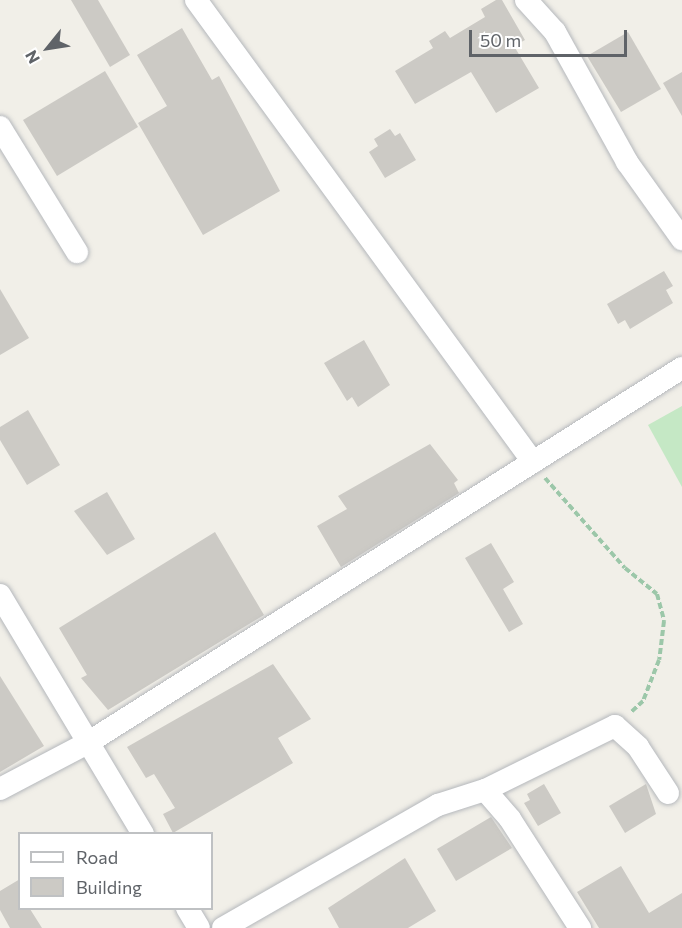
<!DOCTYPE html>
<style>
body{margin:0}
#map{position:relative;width:682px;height:928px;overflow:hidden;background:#f1efe8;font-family:Commissioner,sans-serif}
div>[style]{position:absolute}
.green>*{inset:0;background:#c5e8c5}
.building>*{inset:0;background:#cccac5}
.path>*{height:4px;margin-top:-2px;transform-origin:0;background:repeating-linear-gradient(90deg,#9cc7a9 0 6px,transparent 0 9px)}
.roads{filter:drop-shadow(0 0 2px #b5b8bc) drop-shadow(0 0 2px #b5b8bc)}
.street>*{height:22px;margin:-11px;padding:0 11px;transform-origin:11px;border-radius:11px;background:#fff}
span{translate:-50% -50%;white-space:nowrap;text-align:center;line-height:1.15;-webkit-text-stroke:6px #fff;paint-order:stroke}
.legend{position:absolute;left:18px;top:832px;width:195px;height:78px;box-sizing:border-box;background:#fff;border:2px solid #bfc1c3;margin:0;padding:8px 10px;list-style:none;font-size:18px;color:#5f6368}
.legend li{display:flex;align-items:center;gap:12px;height:30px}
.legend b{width:30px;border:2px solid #bfc1c3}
.north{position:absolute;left:18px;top:18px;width:60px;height:60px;-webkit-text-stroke:4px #fff;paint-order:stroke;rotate:240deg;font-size:16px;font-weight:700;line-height:24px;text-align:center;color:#5f6368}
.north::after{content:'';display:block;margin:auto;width:21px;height:27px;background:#5f6368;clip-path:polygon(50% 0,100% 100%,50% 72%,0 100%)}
.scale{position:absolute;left:469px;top:30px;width:158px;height:27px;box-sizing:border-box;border:3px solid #5f6368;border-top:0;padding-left:8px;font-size:18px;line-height:21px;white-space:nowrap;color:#5f6368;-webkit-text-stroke:4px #fff;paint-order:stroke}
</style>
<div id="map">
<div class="green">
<i style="clip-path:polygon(682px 406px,682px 487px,648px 425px)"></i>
</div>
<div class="building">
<i style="clip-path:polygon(71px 0,98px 0,130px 55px,110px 67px)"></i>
<i style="clip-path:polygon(496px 0,502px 0,525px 40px,514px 46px,539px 88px,496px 113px,471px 72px,415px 104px,395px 71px,433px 48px,429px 41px,445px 31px,450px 38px,485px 17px,481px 9px)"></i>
<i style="clip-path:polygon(182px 28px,212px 80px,219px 76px,280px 191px,203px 235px,138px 123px,167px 106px,137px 55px)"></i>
<i style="clip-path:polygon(628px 32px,661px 89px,621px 112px,587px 56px)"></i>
<i style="clip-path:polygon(105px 71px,138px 127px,57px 176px,23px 120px)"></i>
<i style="clip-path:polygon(682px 72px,682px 116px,663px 83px)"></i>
<i style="clip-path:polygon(390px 129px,395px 136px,400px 133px,416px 160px,385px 178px,369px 152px,378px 146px,374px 139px)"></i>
<i style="clip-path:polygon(664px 271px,673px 286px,666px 290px,673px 303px,630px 329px,625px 320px,618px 324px,607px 304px)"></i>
<i style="clip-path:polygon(0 289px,29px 338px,0 355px)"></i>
<i style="clip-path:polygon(364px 340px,390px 385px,358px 407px,352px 397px,347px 401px,324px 363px)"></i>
<i style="clip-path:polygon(28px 410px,60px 465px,27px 485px,0 440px,0 427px)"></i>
<i style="clip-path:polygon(430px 444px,458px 480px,454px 483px,459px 493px,341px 567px,317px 526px,347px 509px,338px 496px)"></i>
<i style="clip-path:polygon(107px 492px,135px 539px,107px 555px,74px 511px)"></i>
<i style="clip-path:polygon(215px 532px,264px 615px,108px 710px,81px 678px,87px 675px,59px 628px)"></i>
<i style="clip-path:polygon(491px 543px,514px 582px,503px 589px,523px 624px,509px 632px,465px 558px)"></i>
<i style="clip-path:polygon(273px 664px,311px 719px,278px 738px,293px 763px,173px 833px,163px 814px,175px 808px,154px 774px,146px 778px,127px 747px)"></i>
<i style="clip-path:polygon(0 676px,44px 746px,0 772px)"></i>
<i style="clip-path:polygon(544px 784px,561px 813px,538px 826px,524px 803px,530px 800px,527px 794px)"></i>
<i style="clip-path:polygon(646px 784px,656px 814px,625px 833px,609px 806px)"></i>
<i style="clip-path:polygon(491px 817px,512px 848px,456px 881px,437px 849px)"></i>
<i style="clip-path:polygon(405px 858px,436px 911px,408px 928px,339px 928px,328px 908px)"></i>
<i style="clip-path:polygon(621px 866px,649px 913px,682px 893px,682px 928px,599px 928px,577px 892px)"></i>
<i style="clip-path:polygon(20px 879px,20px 909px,30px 909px,42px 928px,10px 928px,0 910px,0 891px)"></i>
</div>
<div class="path">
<i style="left:545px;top:478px;width:120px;rotate:48.4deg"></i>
<i style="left:625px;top:568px;width:41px;rotate:39.1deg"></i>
<i style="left:657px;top:594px;width:28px;rotate:75deg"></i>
<i style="left:664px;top:621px;width:39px;rotate:97deg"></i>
<i style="left:659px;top:660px;width:44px;rotate:111.3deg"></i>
<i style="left:643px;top:701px;width:16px;rotate:137deg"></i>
</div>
<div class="roads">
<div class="street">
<i style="left:196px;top:0;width:572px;rotate:53.89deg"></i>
<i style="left:526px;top:0;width:43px;rotate:47.8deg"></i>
<i style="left:555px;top:32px;width:149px;rotate:61deg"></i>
<i style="left:627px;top:162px;width:95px;rotate:54.5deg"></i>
<i style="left:0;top:127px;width:147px;rotate:58.4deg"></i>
<i style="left:0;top:595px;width:279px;rotate:59.1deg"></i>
<i style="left:0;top:789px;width:101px;rotate:-27.8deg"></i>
<i style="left:89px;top:742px;width:701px;rotate:-32.24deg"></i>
<i style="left:485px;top:790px;width:145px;rotate:-26.2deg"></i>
<i style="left:615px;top:726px;width:31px;rotate:42deg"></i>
<i style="left:638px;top:747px;width:55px;rotate:56.9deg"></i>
<i style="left:187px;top:908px;width:23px;rotate:59deg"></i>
<i style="left:223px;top:928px;width:248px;rotate:-29.8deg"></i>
<i style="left:438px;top:805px;width:49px;rotate:-17.7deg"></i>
<i style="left:485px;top:790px;width:38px;rotate:49deg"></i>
<i style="left:510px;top:819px;width:130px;rotate:57.3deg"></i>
</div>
</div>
<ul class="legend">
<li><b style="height:8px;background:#fff"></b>Road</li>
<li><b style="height:16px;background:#cccac5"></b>Building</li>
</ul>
<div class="north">N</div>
<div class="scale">50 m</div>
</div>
